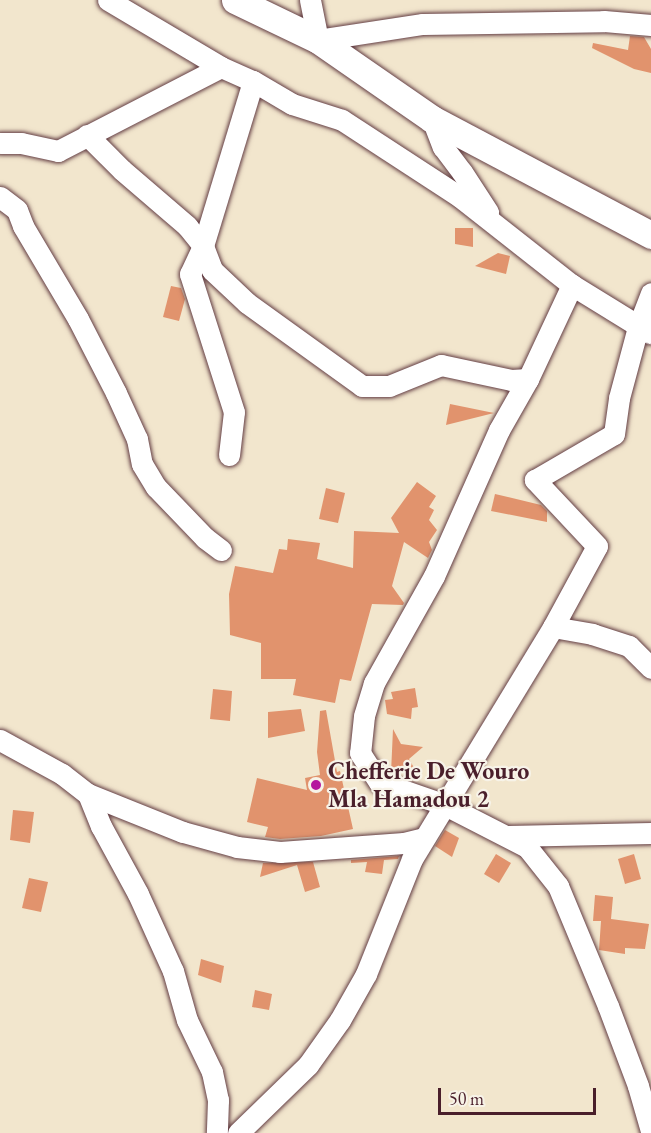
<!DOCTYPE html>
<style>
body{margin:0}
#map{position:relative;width:651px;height:1133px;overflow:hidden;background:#f2e6cd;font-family:"EB Garamond",serif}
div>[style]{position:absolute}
.building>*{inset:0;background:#e1936d}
.roads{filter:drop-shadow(0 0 2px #633d43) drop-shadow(0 0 2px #633d43)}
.minor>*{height:21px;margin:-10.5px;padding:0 10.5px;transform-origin:10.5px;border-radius:10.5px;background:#fff}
.major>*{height:27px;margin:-13.5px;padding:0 13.5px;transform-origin:13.5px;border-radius:13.5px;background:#fff}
.dots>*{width:16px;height:16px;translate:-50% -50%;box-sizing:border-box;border:3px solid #f7f3e8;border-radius:50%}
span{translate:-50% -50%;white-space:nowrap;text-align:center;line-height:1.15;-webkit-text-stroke:4.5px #f7f3e8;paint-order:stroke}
.poi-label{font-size:24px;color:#4a1f2b;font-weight:700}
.left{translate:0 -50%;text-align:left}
.scale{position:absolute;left:438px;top:1088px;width:158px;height:27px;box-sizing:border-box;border:3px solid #4a1f2b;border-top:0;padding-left:8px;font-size:18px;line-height:21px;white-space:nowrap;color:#4a1f2b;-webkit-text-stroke:4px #f7f3e8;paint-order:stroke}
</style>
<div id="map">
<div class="building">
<i style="clip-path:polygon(630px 36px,644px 37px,651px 49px,651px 73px,634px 69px,592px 48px,593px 43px,628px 50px)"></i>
<i style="clip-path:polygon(455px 228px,473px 228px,473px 247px,455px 244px)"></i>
<i style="clip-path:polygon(498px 253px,510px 256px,506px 274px,475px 266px)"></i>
<i style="clip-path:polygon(171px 286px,181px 288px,185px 299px,179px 321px,163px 317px)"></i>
<i style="clip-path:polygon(450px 404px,494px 413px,446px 425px)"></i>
<i style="clip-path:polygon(417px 482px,436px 496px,429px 507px,434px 510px,429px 520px,437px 530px,429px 542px,432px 550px,428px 558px,404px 542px,392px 586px,404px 603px,403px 605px,372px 604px,351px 681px,340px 679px,335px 703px,293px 695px,296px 679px,261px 679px,261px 643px,230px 635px,229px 594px,235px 566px,273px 573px,279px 549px,287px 550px,288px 539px,320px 543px,317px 559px,353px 568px,354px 531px,399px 533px,391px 518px)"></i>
<i style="clip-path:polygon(326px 488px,345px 493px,338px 523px,319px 519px)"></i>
<i style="clip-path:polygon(495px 494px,541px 505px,547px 511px,547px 522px,491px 511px)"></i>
<i style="clip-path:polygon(415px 688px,418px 707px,412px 708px,411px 719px,387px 714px,385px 700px,393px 699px,391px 692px)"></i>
<i style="clip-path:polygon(213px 689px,232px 691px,230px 721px,210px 719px)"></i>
<i style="clip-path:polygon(301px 709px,305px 731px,268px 738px,268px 712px)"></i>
<i style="clip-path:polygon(326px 710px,337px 772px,340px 771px,353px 829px,321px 836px,280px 839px,265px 837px,268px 827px,247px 822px,257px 778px,307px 790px,305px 778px,320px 775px,317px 752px,320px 711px)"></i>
<i style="clip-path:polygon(393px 729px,401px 744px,423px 747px,409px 759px,417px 773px,396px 770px,391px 773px)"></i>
<i style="clip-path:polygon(13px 810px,34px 812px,30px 843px,10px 840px)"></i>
<i style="clip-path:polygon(445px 830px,459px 838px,452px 857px,435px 846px)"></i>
<i style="clip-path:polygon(496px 854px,511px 863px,499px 883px,484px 874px)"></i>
<i style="clip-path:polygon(634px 854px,641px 879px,625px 884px,618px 859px)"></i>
<i style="clip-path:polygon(399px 856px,398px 859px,384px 860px,382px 874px,365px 872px,367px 862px,351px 863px,351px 860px)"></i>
<i style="clip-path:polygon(313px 862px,320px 887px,305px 892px,297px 865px,260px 877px,263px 863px)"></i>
<i style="clip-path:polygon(29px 878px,48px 882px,41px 912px,22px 908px)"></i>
<i style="clip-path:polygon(595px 895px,613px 897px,611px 919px,649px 924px,645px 949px,625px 948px,625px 954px,599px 950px,601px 921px,593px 921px)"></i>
<i style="clip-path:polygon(201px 959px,224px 966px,221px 983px,198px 975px)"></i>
<i style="clip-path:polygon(255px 990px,272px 994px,269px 1010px,252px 1007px)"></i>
</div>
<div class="roads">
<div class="minor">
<i style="left:108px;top:0;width:131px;rotate:30.7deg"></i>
<i style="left:310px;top:0;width:41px;rotate:78.7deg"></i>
<i style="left:318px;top:40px;width:106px;rotate:-8.7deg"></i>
<i style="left:423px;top:24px;width:181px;rotate:-0.9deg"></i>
<i style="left:604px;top:21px;width:47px;rotate:4.9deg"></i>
<i style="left:432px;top:119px;width:30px;rotate:69deg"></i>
<i style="left:443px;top:147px;width:31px;rotate:53deg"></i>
<i style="left:462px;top:172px;width:48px;rotate:57deg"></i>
<i style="left:87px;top:135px;width:49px;rotate:45deg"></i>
<i style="left:122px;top:170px;width:86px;rotate:40.7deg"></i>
<i style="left:187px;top:226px;width:26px;rotate:51deg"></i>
<i style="left:203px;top:246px;width:26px;rotate:69deg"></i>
<i style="left:212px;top:270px;width:48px;rotate:43.3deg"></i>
<i style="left:247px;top:303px;width:142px;rotate:35.8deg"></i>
<i style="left:362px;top:386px;width:27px"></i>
<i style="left:389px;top:386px;width:56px;rotate:-22deg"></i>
<i style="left:441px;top:365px;width:72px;rotate:12.1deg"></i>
<i style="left:511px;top:380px;width:17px;rotate:-3deg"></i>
<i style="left:528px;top:379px;width:104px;rotate:-64.9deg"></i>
<i style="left:0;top:143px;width:21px"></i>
<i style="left:21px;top:143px;width:38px;rotate:12deg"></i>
<i style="left:58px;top:151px;width:183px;rotate:-27.3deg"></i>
<i style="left:221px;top:67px;width:35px;rotate:24deg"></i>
<i style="left:253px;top:81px;width:45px;rotate:30.5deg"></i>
<i style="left:292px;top:104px;width:52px;rotate:17.7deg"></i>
<i style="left:342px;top:120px;width:141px;rotate:33.1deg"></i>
<i style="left:460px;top:197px;width:142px;rotate:38.2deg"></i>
<i style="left:572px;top:285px;width:92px;rotate:31.6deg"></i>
<i style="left:0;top:197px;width:21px;rotate:37deg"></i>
<i style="left:17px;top:210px;width:17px;rotate:69deg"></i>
<i style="left:23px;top:226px;width:108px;rotate:59.4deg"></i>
<i style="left:78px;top:319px;width:83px;rotate:62.8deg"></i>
<i style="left:116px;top:393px;width:51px;rotate:65.5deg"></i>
<i style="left:137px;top:439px;width:25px;rotate:79deg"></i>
<i style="left:142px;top:464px;width:27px;rotate:59deg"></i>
<i style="left:156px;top:487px;width:71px;rotate:46.1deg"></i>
<i style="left:205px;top:538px;width:20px;rotate:37deg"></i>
<i style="left:528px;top:379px;width:59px;rotate:119.6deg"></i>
<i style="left:499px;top:430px;width:160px;rotate:114deg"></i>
<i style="left:434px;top:576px;width:123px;rotate:119.3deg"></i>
<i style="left:374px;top:683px;width:34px;rotate:107deg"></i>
<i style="left:364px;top:716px;width:37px;rotate:96deg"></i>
<i style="left:360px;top:753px;width:35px;rotate:57deg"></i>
<i style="left:379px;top:782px;width:68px;rotate:19deg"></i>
<i style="left:443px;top:804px;width:94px;rotate:27.1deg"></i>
<i style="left:527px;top:847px;width:50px;rotate:51.5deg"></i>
<i style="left:558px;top:886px;width:130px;rotate:67.4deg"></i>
<i style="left:608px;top:1006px;width:85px;rotate:69.4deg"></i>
<i style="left:638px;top:1086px;width:47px;rotate:73.9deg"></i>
<i style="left:229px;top:455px;width:43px;rotate:-83.4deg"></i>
<i style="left:234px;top:412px;width:145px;rotate:-107.7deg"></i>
<i style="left:190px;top:274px;width:31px;rotate:-65deg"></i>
<i style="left:203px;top:246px;width:172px;rotate:-73.1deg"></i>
<i style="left:553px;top:627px;width:40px;rotate:10deg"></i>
<i style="left:592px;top:634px;width:39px;rotate:18deg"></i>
<i style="left:629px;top:646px;width:31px;rotate:45deg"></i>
<i style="left:0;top:740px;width:71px;rotate:28.7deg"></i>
<i style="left:62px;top:774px;width:33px;rotate:38deg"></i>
<i style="left:88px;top:794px;width:102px;rotate:21.8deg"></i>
<i style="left:183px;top:832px;width:56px;rotate:15.5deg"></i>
<i style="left:237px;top:847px;width:43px;rotate:6.6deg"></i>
<i style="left:280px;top:852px;width:124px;rotate:-4.2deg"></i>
<i style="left:404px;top:843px;width:21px;rotate:-14deg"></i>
<i style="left:88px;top:794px;width:35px;rotate:68deg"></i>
<i style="left:101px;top:826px;width:77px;rotate:61.4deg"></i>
<i style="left:138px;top:894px;width:85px;rotate:65.6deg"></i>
<i style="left:173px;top:971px;width:51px;rotate:74.1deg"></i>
<i style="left:187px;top:1020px;width:58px;rotate:64.3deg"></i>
<i style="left:212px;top:1072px;width:29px;rotate:78deg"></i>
<i style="left:218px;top:1100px;width:33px;rotate:92deg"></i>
<i style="left:508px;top:836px;width:143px;rotate:-1.2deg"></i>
<i style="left:238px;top:1133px;width:98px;rotate:-44.2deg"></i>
<i style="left:308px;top:1065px;width:55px;rotate:-54.6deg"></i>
<i style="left:340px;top:1020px;width:53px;rotate:-60.5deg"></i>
<i style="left:366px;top:974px;width:124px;rotate:-68.2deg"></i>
<i style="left:412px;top:859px;width:271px;rotate:-58.7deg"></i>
<i style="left:553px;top:627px;width:92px;rotate:-61.5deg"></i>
<i style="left:597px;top:546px;width:91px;rotate:-133.2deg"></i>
<i style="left:535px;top:480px;width:91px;rotate:-30.2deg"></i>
<i style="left:614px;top:434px;width:36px;rotate:-82deg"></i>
<i style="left:619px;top:398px;width:73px;rotate:-75deg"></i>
<i style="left:638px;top:327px;width:36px;rotate:-69deg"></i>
</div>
<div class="major">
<i style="left:235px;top:0;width:92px;rotate:25.7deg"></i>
<i style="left:318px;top:40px;width:139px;rotate:34.7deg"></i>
<i style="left:432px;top:119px;width:248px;rotate:27.9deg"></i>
</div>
</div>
<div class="dots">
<i style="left:316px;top:785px;background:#b5179e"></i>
</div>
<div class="poi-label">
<span class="left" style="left:328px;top:785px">Chefferie De Wouro<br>Mla Hamadou 2</span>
</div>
<div class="scale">50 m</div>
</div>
